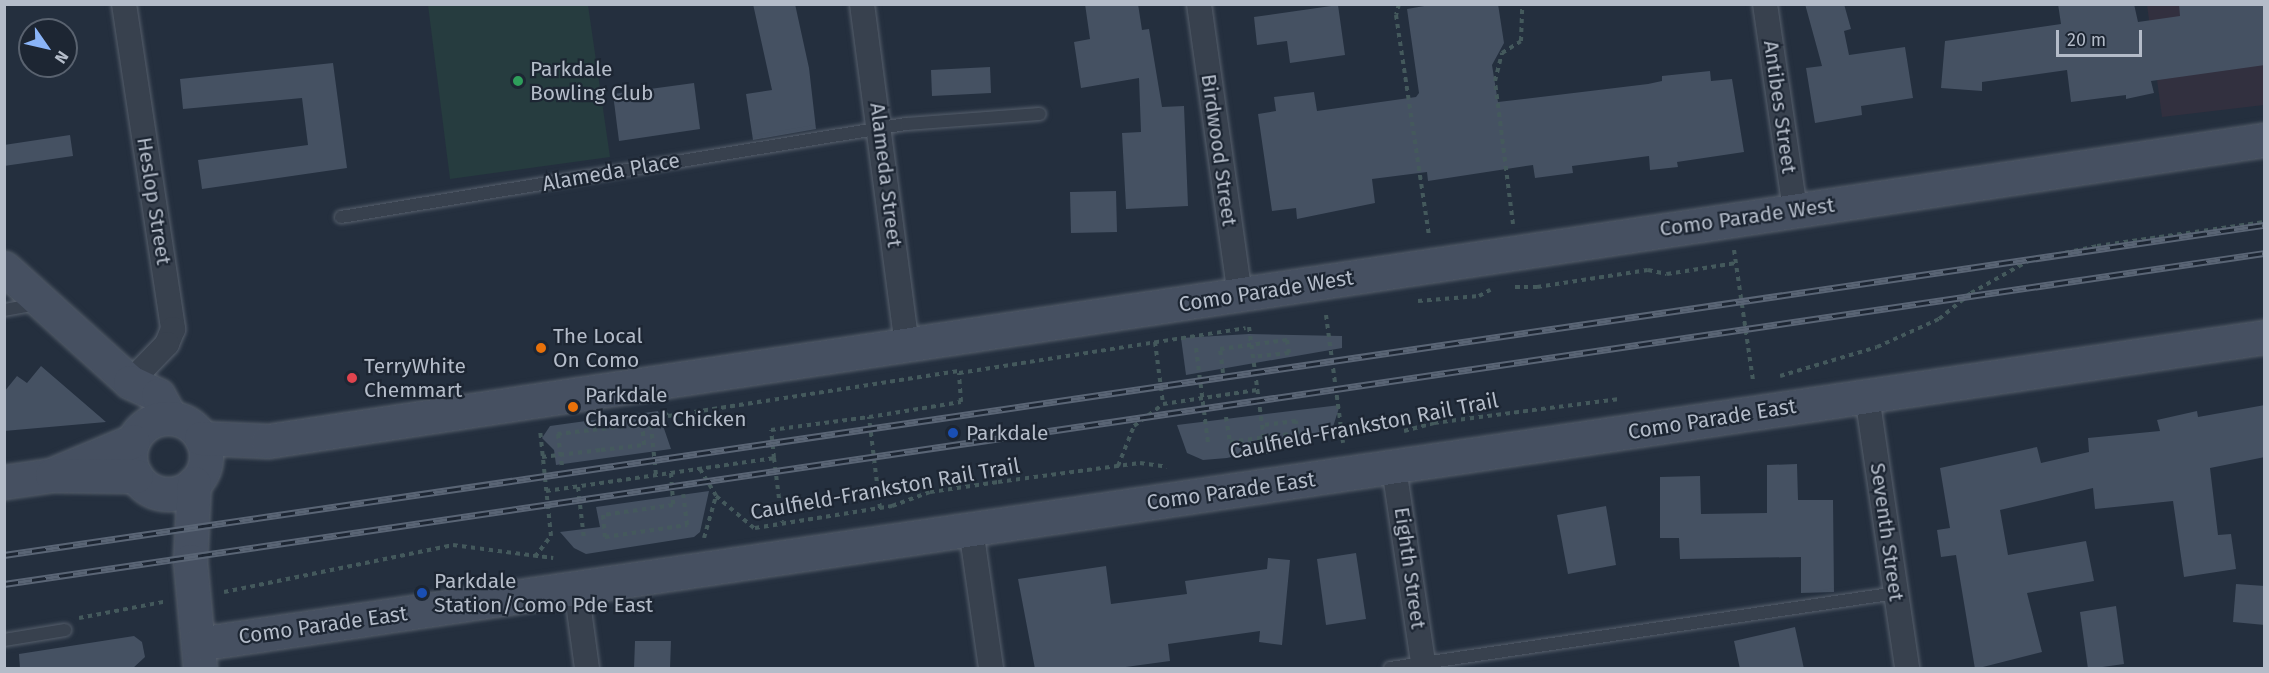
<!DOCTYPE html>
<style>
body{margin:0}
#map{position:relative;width:2269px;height:673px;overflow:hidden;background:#242f3e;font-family:"Fira Sans",sans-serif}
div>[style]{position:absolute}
.medical>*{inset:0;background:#32303f}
.green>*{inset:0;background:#263c3f}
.building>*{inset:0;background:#455162}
.path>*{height:4px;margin-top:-2px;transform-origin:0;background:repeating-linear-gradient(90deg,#44595c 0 4.5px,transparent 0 9px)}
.roads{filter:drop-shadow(0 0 2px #565f6c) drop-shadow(0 0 2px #565f6c)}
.lane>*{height:12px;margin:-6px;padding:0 6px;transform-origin:6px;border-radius:6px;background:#38414e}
.street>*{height:24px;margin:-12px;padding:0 12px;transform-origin:12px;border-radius:12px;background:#38414e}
.secondary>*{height:33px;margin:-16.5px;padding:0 16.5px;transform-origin:16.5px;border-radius:16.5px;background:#465061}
.secondary>.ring{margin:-16.5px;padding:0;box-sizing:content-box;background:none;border:33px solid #465061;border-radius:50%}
.rail>*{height:7px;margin-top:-3.5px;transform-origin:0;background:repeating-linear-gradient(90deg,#1d2633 0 14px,#5a6575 0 28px);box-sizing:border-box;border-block:2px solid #5a6575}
.dots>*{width:16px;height:16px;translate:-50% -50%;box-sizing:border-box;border:3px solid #1d2633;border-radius:50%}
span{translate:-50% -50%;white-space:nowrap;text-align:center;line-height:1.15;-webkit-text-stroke:4.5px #1d2633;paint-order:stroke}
.poi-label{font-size:21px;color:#b4bcc9}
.left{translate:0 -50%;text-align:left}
.street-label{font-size:21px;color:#b4bcc9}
.frame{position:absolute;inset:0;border:6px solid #b4bcc9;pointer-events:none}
.north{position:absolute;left:18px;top:18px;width:60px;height:60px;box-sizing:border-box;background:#1d2633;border:2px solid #59626f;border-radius:50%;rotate:124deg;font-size:16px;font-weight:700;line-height:24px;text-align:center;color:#b4bcc9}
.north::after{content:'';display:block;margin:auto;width:21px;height:27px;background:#8ab4f8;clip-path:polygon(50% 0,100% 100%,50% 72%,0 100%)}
.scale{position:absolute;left:2056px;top:30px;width:86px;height:27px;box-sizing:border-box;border:3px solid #b4bcc9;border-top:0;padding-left:8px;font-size:18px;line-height:21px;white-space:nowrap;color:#b4bcc9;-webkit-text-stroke:4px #1d2633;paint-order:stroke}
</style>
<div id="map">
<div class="medical">
<i style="clip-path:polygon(2147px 5px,2264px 5px,2264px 105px,2162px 117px)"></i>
</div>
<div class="green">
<i style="clip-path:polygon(428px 5px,588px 5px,610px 157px,450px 179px)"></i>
</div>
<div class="building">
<i style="clip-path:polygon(753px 4px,795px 4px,809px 68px,816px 129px,753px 140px,746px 94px,772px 90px)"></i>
<i style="clip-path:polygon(1085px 4px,1138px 4px,1142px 30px,1149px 29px,1162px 107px,1184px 106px,1188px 206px,1126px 209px,1122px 133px,1141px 132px,1139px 78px,1081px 88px,1074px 42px,1090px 39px)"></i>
<i style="clip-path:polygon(1436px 4px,1498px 4px,1504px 43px,1492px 65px,1498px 102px,1648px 84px,1662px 81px,1662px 76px,1710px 71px,1711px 81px,1732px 79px,1744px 152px,1677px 162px,1678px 167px,1650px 170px,1649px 156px,1572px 166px,1573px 173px,1535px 178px,1533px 165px,1428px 181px,1427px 172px,1372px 179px,1375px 203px,1297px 219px,1296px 208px,1272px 211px,1258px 114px,1276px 111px,1274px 97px,1314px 92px,1317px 111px,1416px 97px,1419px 93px,1407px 9px)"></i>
<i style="clip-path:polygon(1805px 4px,1844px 4px,1851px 29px,1844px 31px,1849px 55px,1905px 47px,1913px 98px,1861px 106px,1862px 115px,1815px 123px,1806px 68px,1822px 66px)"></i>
<i style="clip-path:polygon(2058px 4px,2134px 4px,2138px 22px,2180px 16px,2179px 4px,2265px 4px,2265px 65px,2151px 81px,2154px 93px,2126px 99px,2126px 95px,2071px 102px,2067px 70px,1982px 82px,1982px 91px,1941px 88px,1945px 41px,2061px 24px)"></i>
<i style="clip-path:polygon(1338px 5px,1345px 55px,1290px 63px,1287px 41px,1257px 45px,1254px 17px)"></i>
<i style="clip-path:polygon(333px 63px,347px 168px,202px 189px,198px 160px,308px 145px,302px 98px,183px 109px,180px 79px)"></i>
<i style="clip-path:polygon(990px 67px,991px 93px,932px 96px,931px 70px)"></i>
<i style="clip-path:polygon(694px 83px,700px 129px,619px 141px,613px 94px)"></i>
<i style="clip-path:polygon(70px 135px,73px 156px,4px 166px,4px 145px)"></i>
<i style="clip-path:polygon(1116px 191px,1117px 232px,1071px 233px,1070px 192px)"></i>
<i style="clip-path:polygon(1249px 334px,1342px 336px,1342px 348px,1186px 375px,1181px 338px)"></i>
<i style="clip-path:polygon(41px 366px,106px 422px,4px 431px,4px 392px,17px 376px,27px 383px)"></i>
<i style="clip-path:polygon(1340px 405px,1331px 433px,1227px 458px,1203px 460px,1187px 453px,1177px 425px)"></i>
<i style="clip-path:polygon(2265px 405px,2265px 457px,2210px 468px,2218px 535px,2231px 534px,2236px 569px,2184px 577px,2173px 501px,2095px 509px,2093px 488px,2000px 510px,2008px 555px,2086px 541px,2094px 581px,2027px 593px,2042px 652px,1975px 669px,1956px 555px,1941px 557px,1937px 530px,1950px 528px,1940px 468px,2037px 447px,2041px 463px,2089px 452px,2088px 438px,2160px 431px,2157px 420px,2197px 411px,2198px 417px)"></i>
<i style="clip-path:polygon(658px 411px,671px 449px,556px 465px,554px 450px,542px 438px,550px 426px)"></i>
<i style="clip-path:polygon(1797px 464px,1798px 500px,1833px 500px,1834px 592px,1801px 593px,1801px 557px,1680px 559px,1679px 538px,1660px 538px,1660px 477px,1700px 476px,1701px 514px,1767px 513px,1767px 465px)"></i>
<i style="clip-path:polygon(709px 491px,700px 532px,694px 537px,586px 554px,574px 548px,560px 532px,600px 527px,596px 507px)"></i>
<i style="clip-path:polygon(1606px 506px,1616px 565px,1568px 574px,1557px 515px)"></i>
<i style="clip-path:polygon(1356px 553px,1366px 619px,1326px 625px,1317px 559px)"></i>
<i style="clip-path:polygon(1268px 558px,1290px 560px,1282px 645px,1259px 642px,1260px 631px,1168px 644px,1170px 661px,1111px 669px,1035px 669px,1018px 579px,1106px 566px,1111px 604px,1187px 594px,1185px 581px,1267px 569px)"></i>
<i style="clip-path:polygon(2236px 584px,2265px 586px,2265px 625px,2233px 622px)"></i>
<i style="clip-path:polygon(2116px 606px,2124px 664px,2088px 669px,2080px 612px)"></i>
<i style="clip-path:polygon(1795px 627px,1804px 669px,1740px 669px,1734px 641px)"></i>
<i style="clip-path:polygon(134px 636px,142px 642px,145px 657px,132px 669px,20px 669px,19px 654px)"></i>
<i style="clip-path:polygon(635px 641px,671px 641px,670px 669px,634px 669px)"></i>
</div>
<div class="path">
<i style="left:1399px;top:4px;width:11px;rotate:105deg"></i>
<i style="left:1396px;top:15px;width:223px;rotate:81.5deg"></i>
<i style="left:1513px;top:224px;width:144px;rotate:-97.2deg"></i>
<i style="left:1495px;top:81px;width:29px;rotate:-76deg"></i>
<i style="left:1502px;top:53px;width:22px;rotate:-32deg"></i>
<i style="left:1521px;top:41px;width:37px;rotate:-88deg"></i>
<i style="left:1734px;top:250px;width:131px;rotate:81.7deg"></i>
<i style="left:1515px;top:287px;width:22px"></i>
<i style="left:1537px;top:287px;width:112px;rotate:-8.7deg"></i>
<i style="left:1648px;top:270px;width:19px;rotate:12deg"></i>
<i style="left:1667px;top:274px;width:70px;rotate:-9.1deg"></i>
<i style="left:1418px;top:301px;width:61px;rotate:-4.7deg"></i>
<i style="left:1479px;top:296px;width:13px;rotate:-29deg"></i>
<i style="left:1326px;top:315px;width:129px;rotate:82.4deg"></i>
<i style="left:1249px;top:327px;width:128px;rotate:82.4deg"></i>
<i style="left:1155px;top:342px;width:63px;rotate:82.6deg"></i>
<i style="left:1163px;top:404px;width:95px;rotate:-8.5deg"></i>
<i style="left:1196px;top:348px;width:96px;rotate:82.8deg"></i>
<i style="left:1223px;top:373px;width:24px;rotate:-97deg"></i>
<i style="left:1220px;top:349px;width:68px;rotate:-7.7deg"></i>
<i style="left:1287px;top:340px;width:13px;rotate:81deg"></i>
<i style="left:1289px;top:353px;width:36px;rotate:174deg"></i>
<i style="left:1780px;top:376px;width:101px;rotate:-16.6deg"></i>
<i style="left:1877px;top:347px;width:68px;rotate:-24.3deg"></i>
<i style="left:1939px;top:319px;width:41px;rotate:-39.1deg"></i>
<i style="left:1971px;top:293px;width:68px;rotate:-29.2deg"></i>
<i style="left:2030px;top:260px;width:68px;rotate:-11.8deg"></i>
<i style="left:2097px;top:246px;width:169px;rotate:-8.2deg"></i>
<i style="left:664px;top:412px;width:6px;rotate:45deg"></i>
<i style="left:668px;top:416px;width:294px;rotate:-8.8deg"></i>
<i style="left:1226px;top:417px;width:25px;rotate:81deg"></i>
<i style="left:1230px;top:442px;width:68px;rotate:-7.7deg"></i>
<i style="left:1297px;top:433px;width:12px;rotate:-95deg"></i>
<i style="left:1296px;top:421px;width:33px;rotate:173deg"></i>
<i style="left:651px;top:425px;width:50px;rotate:84.3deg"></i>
<i style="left:1404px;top:431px;width:31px;rotate:-15deg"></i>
<i style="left:1434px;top:423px;width:187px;rotate:-7.4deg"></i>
<i style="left:542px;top:457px;width:59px;rotate:-6.8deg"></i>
<i style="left:601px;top:450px;width:43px;rotate:-6.6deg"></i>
<i style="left:644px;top:445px;width:21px;rotate:-95deg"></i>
<i style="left:642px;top:424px;width:85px;rotate:173.2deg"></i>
<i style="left:558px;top:434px;width:32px;rotate:83deg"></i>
<i style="left:774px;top:458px;width:28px;rotate:-96deg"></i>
<i style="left:771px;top:430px;width:99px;rotate:-7.6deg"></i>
<i style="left:1118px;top:466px;width:43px;rotate:-68.2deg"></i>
<i style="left:1134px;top:426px;width:36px;rotate:-37deg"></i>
<i style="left:700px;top:469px;width:31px;rotate:59deg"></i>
<i style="left:716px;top:496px;width:50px;rotate:40.1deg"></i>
<i style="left:671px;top:473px;width:32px;rotate:86deg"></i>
<i style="left:673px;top:505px;width:71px;rotate:171.9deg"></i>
<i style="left:603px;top:515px;width:22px;rotate:85deg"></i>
<i style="left:605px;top:537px;width:83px;rotate:-8.3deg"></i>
<i style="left:687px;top:525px;width:31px;rotate:-97deg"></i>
<i style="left:578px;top:487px;width:52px;rotate:83.4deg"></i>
<i style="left:546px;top:491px;width:230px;rotate:-8.2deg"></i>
<i style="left:774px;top:458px;width:64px;rotate:82.9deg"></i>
<i style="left:880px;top:508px;width:92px;rotate:-96.9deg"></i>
<i style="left:869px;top:417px;width:93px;rotate:-9.3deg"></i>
<i style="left:961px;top:402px;width:29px;rotate:-94deg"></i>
<i style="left:959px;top:373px;width:290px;rotate:-8.9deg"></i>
<i style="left:755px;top:528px;width:139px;rotate:-9.1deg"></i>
<i style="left:892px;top:506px;width:40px;rotate:-20.2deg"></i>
<i style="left:930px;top:492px;width:69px;rotate:-8.4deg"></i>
<i style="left:998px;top:482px;width:143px;rotate:-7.6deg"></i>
<i style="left:1140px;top:463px;width:27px;rotate:8deg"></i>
<i style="left:704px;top:538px;width:44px;rotate:-74.1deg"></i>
<i style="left:535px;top:557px;width:26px;rotate:-53deg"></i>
<i style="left:551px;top:536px;width:107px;rotate:-95.9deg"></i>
<i style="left:224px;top:592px;width:234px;rotate:-11.6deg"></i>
<i style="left:453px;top:545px;width:101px;rotate:7.4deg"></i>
<i style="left:79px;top:618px;width:86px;rotate:-10.8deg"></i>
</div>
<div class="roads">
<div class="lane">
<i style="left:341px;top:217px;width:573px;rotate:-9.35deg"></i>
<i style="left:906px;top:124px;width:134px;rotate:-4.3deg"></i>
<i style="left:4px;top:310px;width:36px;rotate:-10deg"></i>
<i style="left:4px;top:640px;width:62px;rotate:-9.3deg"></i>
<i style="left:1390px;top:668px;width:512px;rotate:-8.43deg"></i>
</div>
<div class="street">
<i style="left:124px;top:4px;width:329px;rotate:81.4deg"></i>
<i style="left:173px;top:329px;width:16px;rotate:112deg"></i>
<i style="left:167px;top:344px;width:53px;rotate:134.2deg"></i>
<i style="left:862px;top:4px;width:345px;rotate:82.5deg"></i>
<i style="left:1199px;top:4px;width:295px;rotate:82deg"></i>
<i style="left:1765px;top:4px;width:208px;rotate:81.7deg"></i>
<i style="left:1867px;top:396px;width:275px;rotate:81.6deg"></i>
<i style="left:1394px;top:468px;width:202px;rotate:81.5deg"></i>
<i style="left:971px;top:529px;width:140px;rotate:81.8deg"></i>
<i style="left:576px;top:588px;width:81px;rotate:82.2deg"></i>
</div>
<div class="secondary">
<i style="left:4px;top:268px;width:170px;rotate:42.1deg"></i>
<i style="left:130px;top:382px;width:31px;rotate:25deg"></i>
<i style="left:158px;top:395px;width:26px;rotate:61deg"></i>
<i class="ring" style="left:130px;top:418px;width:43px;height:43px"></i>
<i style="left:201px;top:438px;width:67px;rotate:2.6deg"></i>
<i style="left:268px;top:441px;width:2019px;rotate:-8.58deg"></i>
<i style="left:56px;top:473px;width:83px;rotate:-22.6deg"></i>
<i style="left:4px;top:482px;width:49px;rotate:-8.3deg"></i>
<i style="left:52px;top:475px;width:84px;rotate:0.7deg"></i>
<i style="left:194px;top:483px;width:78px;rotate:92.9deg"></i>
<i style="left:190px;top:561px;width:107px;rotate:84.7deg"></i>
<i style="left:198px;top:644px;width:2089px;rotate:-8.45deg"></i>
</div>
</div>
<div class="rail">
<i style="left:4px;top:555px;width:2284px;rotate:-8.31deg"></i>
<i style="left:4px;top:584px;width:2284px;rotate:-8.33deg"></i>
</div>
<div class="dots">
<i style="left:518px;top:81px;background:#2e9e5b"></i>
<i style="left:541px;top:348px;background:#e8710a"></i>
<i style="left:352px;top:378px;background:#e0444e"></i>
<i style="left:573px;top:407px;background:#e8710a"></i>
<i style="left:953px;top:433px;background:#1a4fb4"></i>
<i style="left:422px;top:593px;background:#1a4fb4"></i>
</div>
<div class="poi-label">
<span class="left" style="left:530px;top:81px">Parkdale<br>Bowling Club</span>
<span class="left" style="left:553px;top:348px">The Local<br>On Como</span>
<span class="left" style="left:364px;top:378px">TerryWhite<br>Chemmart</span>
<span class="left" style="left:585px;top:407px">Parkdale<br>Charcoal Chicken</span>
<span class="left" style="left:966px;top:433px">Parkdale</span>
<span class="left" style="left:434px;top:593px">Parkdale<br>Station/Como Pde East</span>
</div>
<div class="street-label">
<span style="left:1780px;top:107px;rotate:82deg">Antibes Street</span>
<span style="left:1219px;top:150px;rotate:82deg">Birdwood Street</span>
<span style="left:611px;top:172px;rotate:-10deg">Alameda Place</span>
<span style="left:886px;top:175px;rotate:83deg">Alameda Street</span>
<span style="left:154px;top:201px;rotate:81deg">Heslop Street</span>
<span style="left:1747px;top:217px;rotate:-8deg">Como Parade West</span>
<span style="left:1266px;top:291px;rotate:-9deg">Como Parade West</span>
<span style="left:1712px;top:419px;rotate:-9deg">Como Parade East</span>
<span style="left:1364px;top:426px;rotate:-11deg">Caulfield-Frankston Rail Trail</span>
<span style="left:885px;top:489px;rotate:-10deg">Caulfield-Frankston Rail Trail</span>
<span style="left:1231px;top:491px;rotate:-8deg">Como Parade East</span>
<span style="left:1887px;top:532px;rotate:82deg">Seventh Street</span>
<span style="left:1410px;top:568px;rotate:82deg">Eighth Street</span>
<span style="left:323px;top:625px;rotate:-8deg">Como Parade East</span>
</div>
<div class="frame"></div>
<div class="north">N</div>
<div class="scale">20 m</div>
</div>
